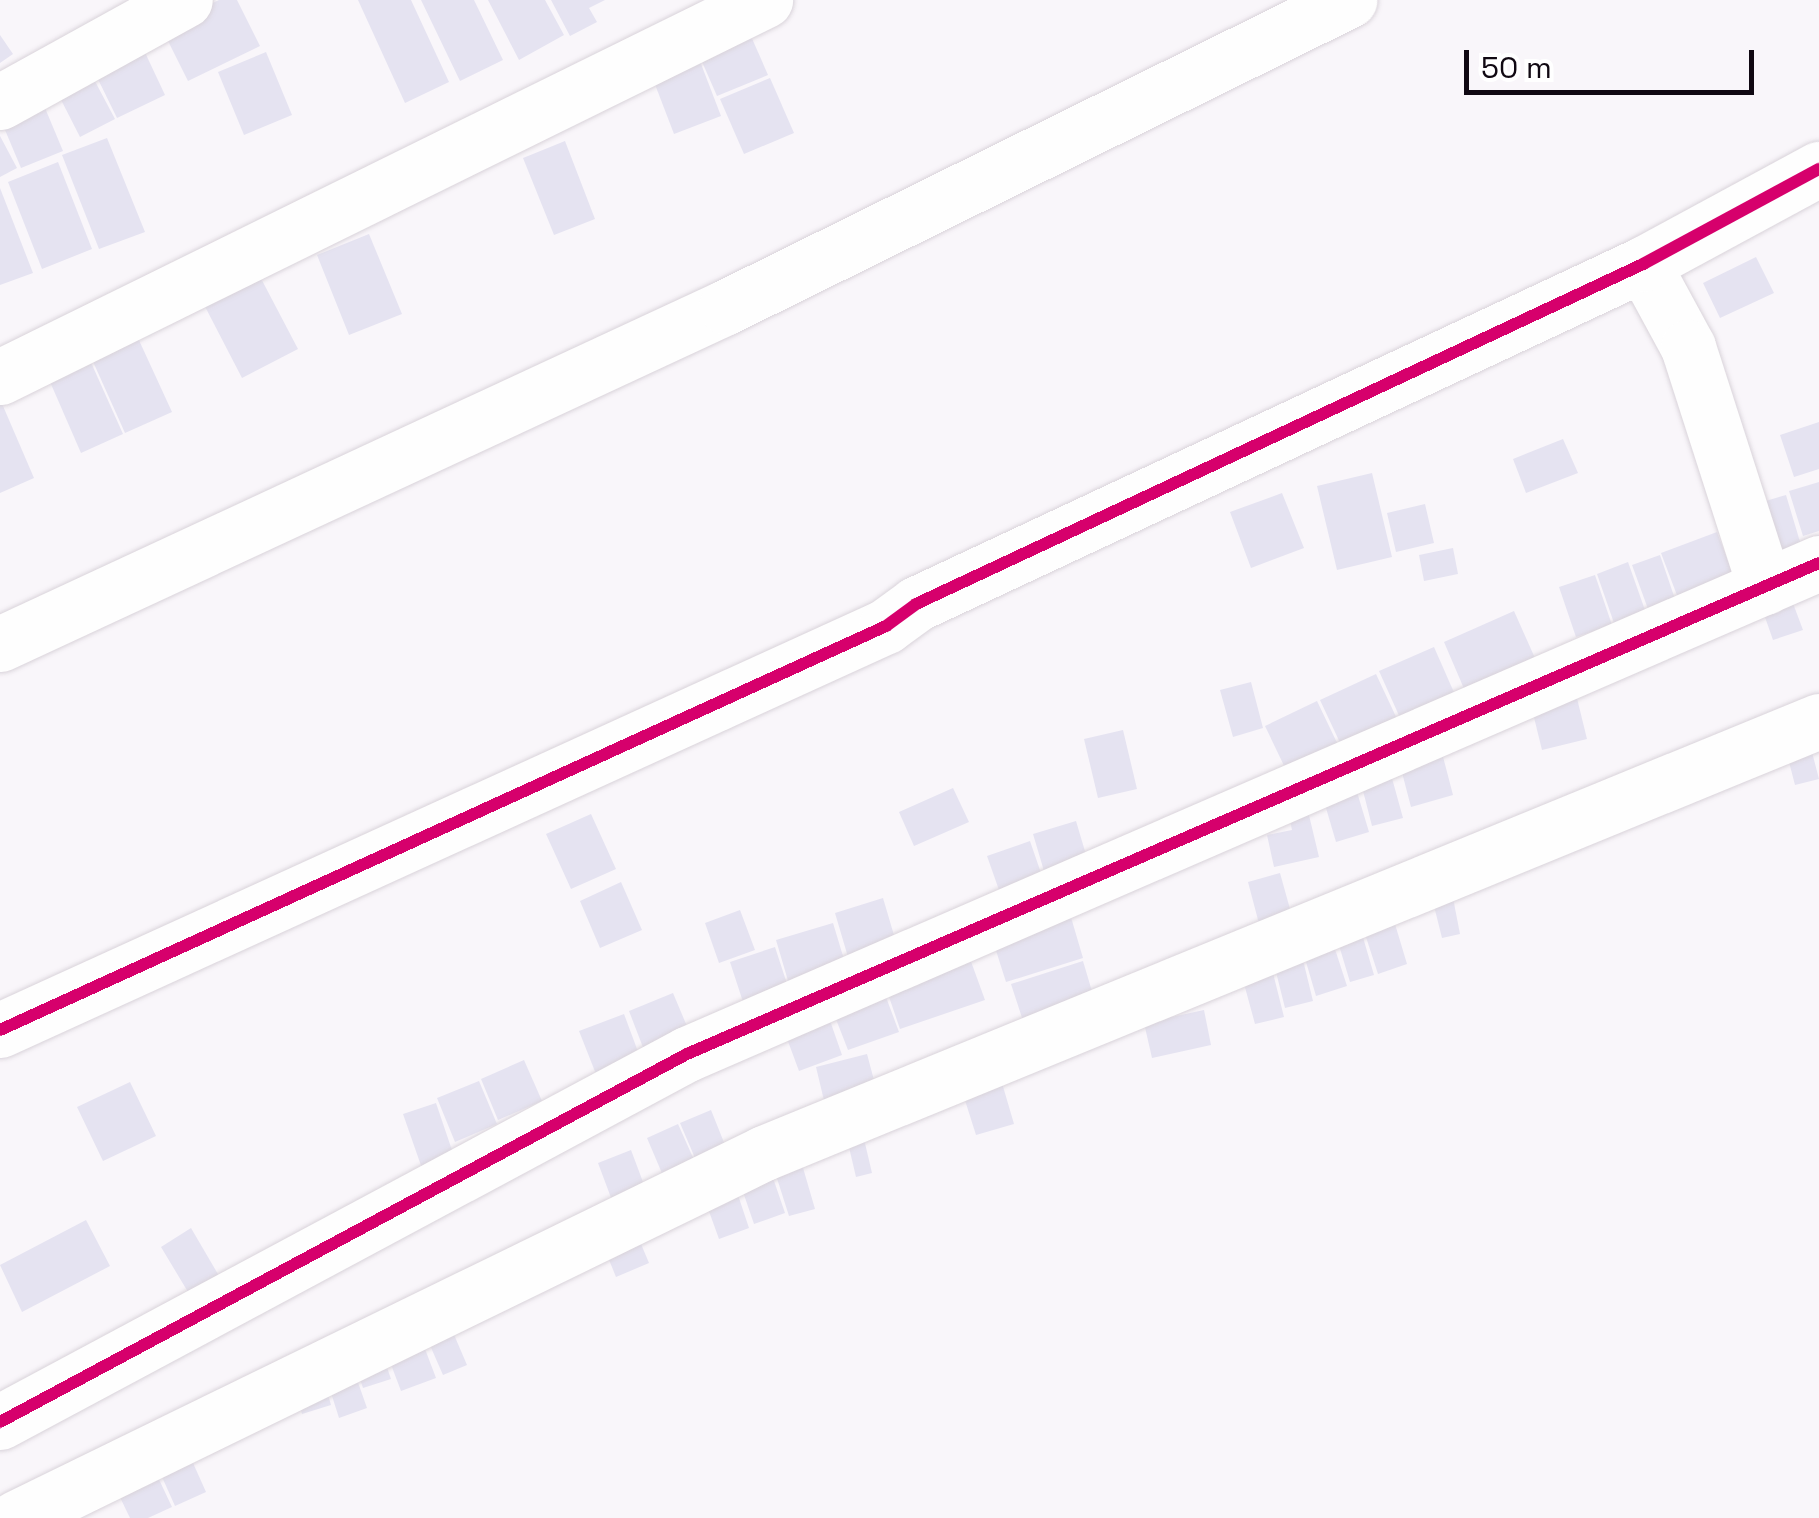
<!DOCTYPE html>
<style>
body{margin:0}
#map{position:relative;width:1819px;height:1518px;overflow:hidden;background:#f9f6fa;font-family:"Space Grotesk",sans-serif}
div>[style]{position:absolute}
.building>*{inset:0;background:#e5e3f1}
.roads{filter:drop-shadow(0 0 2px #d9d3da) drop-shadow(0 0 2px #d9d3da)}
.minor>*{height:55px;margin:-27.5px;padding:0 27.5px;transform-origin:27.5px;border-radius:27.5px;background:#fefefe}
.cycleway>*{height:12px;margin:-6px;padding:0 6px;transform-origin:6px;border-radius:6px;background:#d6006c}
span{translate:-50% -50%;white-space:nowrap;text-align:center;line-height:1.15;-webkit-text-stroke:8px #fff;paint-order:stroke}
.scale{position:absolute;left:1464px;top:50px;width:290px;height:45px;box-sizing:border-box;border:5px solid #100812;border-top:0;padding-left:12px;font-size:30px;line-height:35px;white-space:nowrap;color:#100812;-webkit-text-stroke:8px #fff;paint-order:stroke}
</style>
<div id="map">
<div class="building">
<i style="clip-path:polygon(219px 0,237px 0,260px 46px,188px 81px,161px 27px)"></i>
<i style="clip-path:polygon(358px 0,411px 0,449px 82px,405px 103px)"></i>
<i style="clip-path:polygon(421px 0,474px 0,503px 60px,460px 81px)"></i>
<i style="clip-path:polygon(488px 0,545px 0,564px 35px,519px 60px)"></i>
<i style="clip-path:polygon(551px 0,605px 0,589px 8px,597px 22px,570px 36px)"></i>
<i style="clip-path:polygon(747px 27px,768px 75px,717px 96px,696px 48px)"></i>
<i style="clip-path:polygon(0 35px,13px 54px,0 63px)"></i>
<i style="clip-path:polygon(141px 44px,165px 95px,117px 118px,92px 67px)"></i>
<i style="clip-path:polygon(266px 52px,292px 115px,244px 135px,218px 72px)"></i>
<i style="clip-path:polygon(698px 56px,721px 116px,674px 134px,651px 74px)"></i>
<i style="clip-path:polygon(89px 70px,115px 119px,80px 137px,55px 88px)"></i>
<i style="clip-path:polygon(770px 78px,794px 133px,744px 154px,720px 99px)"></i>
<i style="clip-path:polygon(40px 96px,63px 151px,21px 168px,0 118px)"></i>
<i style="clip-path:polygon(0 136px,17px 168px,0 177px)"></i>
<i style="clip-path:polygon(107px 138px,145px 232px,99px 249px,62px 155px)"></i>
<i style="clip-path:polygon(565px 141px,595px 219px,554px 235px,523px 158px)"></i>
<i style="clip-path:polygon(58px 162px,92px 249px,42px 269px,8px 182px)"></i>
<i style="clip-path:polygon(0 188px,33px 273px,0 285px)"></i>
<i style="clip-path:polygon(369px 234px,402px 314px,349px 335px,317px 255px)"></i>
<i style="clip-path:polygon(1756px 257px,1774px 293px,1720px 318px,1703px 283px)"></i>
<i style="clip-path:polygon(255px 267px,298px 349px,242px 378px,199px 295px)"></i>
<i style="clip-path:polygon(132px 325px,172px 412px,125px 433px,86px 346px)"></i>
<i style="clip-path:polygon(85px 349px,123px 434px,81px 453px,44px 368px)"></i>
<i style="clip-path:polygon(0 399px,34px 478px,0 493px)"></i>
<i style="clip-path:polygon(1819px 422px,1819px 469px,1794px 477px,1780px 435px)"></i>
<i style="clip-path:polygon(1563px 439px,1578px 473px,1526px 493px,1513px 459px)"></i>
<i style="clip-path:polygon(1372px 473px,1392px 557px,1337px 570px,1317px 486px)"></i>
<i style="clip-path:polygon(1819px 482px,1819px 531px,1803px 536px,1789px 491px)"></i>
<i style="clip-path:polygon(1282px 493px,1304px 548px,1251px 568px,1230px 512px)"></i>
<i style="clip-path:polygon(1786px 495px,1801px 545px,1758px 558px,1742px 508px)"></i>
<i style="clip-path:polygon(1425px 504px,1434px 543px,1396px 552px,1387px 513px)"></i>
<i style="clip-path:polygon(1717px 532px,1734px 577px,1678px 598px,1661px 553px)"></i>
<i style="clip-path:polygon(1453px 548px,1458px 574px,1424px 581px,1419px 555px)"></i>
<i style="clip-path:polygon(1660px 555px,1675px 599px,1648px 609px,1632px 565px)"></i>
<i style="clip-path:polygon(1628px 562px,1646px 613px,1614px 623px,1597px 574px)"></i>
<i style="clip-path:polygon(1595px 575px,1612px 625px,1576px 637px,1559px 587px)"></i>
<i style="clip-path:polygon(1788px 590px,1803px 630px,1773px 640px,1759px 600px)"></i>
<i style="clip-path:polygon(1514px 611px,1539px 667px,1468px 698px,1444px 642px)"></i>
<i style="clip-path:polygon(1434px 647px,1456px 697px,1401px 720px,1379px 671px)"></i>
<i style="clip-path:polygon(1376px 674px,1398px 721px,1342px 747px,1320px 700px)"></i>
<i style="clip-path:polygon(1251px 682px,1263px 728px,1233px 737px,1220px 690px)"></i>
<i style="clip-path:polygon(1573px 682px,1587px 739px,1542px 750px,1528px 693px)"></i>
<i style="clip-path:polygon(1317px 701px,1340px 749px,1288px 774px,1265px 726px)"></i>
<i style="clip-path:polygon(1123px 730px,1137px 789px,1098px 798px,1084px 739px)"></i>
<i style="clip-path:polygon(1807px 733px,1819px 779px,1795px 785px,1783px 739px)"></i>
<i style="clip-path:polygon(1441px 749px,1453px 795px,1411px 807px,1399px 761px)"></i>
<i style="clip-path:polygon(1390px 771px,1403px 818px,1372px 826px,1360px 779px)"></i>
<i style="clip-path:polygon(1354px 782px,1369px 832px,1336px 842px,1321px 791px)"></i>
<i style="clip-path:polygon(953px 788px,969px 822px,914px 846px,899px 812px)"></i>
<i style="clip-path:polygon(1308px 811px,1319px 857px,1274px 867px,1267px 835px,1292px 830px,1289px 815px)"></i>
<i style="clip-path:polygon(591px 814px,616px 869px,571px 889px,546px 834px)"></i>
<i style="clip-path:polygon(1076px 821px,1087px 858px,1044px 871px,1033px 834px)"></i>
<i style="clip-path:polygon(1030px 841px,1042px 876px,999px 890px,987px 856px)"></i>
<i style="clip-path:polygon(1280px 873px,1295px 927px,1262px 935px,1248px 882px)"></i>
<i style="clip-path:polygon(621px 882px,642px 930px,600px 948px,580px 901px)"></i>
<i style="clip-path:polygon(883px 898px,896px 942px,848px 957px,835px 913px)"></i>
<i style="clip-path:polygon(1453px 898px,1460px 934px,1442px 938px,1433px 902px)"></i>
<i style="clip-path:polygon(740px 910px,755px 950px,719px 963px,705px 923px)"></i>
<i style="clip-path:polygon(1070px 914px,1083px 958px,1006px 982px,992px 938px)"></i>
<i style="clip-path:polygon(833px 923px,846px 966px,789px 984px,776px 940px)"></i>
<i style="clip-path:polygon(1395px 924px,1407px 964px,1378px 974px,1365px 934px)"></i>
<i style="clip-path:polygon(1362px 934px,1374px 975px,1350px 982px,1338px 942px)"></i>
<i style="clip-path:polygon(1334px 946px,1347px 986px,1316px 996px,1304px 955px)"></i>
<i style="clip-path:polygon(775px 947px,789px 990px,744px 1005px,730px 962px)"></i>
<i style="clip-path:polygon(969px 956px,985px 1000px,900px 1029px,885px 985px)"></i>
<i style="clip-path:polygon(1303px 960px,1313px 1001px,1285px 1008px,1275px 968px)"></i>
<i style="clip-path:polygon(1083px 961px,1096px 1005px,1025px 1027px,1011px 984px)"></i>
<i style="clip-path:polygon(1273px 973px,1284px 1017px,1255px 1024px,1243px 980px)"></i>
<i style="clip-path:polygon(883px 989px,899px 1032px,848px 1050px,832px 1009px)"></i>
<i style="clip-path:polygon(673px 993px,689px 1031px,644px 1050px,629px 1011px)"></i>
<i style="clip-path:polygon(1204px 1010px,1211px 1045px,1152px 1058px,1144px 1023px)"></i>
<i style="clip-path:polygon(827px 1012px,842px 1055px,799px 1071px,783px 1028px)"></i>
<i style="clip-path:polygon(624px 1014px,640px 1057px,596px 1074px,579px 1031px)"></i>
<i style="clip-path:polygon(867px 1054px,879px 1099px,827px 1113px,816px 1067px)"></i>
<i style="clip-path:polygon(524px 1060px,542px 1101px,498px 1120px,481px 1079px)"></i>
<i style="clip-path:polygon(479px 1081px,497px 1124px,455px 1142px,437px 1098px)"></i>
<i style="clip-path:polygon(130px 1082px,156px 1136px,103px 1161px,77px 1107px)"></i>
<i style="clip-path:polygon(1002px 1083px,1014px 1124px,976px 1135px,963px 1094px)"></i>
<i style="clip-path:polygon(436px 1103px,457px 1165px,425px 1177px,403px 1114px)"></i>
<i style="clip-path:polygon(711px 1110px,731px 1160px,701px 1172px,680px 1123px)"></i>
<i style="clip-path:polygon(678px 1124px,699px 1171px,667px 1185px,647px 1138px)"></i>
<i style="clip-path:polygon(864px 1139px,872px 1173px,856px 1177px,848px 1143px)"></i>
<i style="clip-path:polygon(631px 1150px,646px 1190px,613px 1203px,598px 1163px)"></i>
<i style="clip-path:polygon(801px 1161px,815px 1209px,789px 1216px,774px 1169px)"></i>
<i style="clip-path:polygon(772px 1175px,785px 1213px,754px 1224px,741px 1186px)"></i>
<i style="clip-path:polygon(737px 1192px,749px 1228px,719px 1239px,706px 1203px)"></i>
<i style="clip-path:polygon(86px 1220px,110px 1266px,22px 1312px,0 1265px)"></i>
<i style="clip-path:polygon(191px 1228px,222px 1281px,188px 1292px,161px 1247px)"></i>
<i style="clip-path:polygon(636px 1232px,649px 1263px,616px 1277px,603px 1245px)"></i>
<i style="clip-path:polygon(446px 1316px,467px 1365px,443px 1375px,422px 1327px)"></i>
<i style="clip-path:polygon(419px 1333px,436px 1378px,401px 1391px,384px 1346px)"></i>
<i style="clip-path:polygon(384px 1359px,391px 1379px,363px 1388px,356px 1367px)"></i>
<i style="clip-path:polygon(354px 1371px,367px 1408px,339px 1418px,327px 1380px)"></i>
<i style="clip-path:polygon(323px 1377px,331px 1405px,302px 1414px,294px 1386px)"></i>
<i style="clip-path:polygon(189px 1454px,206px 1492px,175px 1506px,158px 1468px)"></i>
<i style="clip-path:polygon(155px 1471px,172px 1507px,148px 1518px,130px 1518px,116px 1489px)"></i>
</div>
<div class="roads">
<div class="minor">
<i style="left:0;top:102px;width:211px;rotate:-28.9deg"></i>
<i style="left:1643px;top:264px;width:94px;rotate:61.5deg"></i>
<i style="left:1688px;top:347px;width:252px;rotate:72.2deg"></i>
<i style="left:0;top:377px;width:853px;rotate:-26.23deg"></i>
<i style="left:0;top:644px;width:800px;rotate:-24.9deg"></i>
<i style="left:726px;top:307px;width:695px;rotate:-26.23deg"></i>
<i style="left:0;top:1030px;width:974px;rotate:-24.51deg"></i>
<i style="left:886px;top:626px;width:37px;rotate:-36deg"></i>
<i style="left:916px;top:604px;width:803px;rotate:-25.06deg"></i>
<i style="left:1643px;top:264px;width:200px;rotate:-28.4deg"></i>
<i style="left:0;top:1422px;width:779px;rotate:-28.18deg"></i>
<i style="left:687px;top:1054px;width:1234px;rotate:-23.45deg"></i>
<i style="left:16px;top:1518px;width:832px;rotate:-26.01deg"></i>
<i style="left:764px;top:1153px;width:1140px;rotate:-22.27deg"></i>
</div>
</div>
<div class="cycleway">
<i style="left:0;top:1030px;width:974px;rotate:-24.51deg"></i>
<i style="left:886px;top:626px;width:37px;rotate:-36deg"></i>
<i style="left:916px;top:604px;width:803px;rotate:-25.06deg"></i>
<i style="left:1643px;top:264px;width:200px;rotate:-28.4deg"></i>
<i style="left:0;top:1422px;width:779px;rotate:-28.18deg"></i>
<i style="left:687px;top:1054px;width:1234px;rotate:-23.45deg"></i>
</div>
<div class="scale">50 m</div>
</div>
